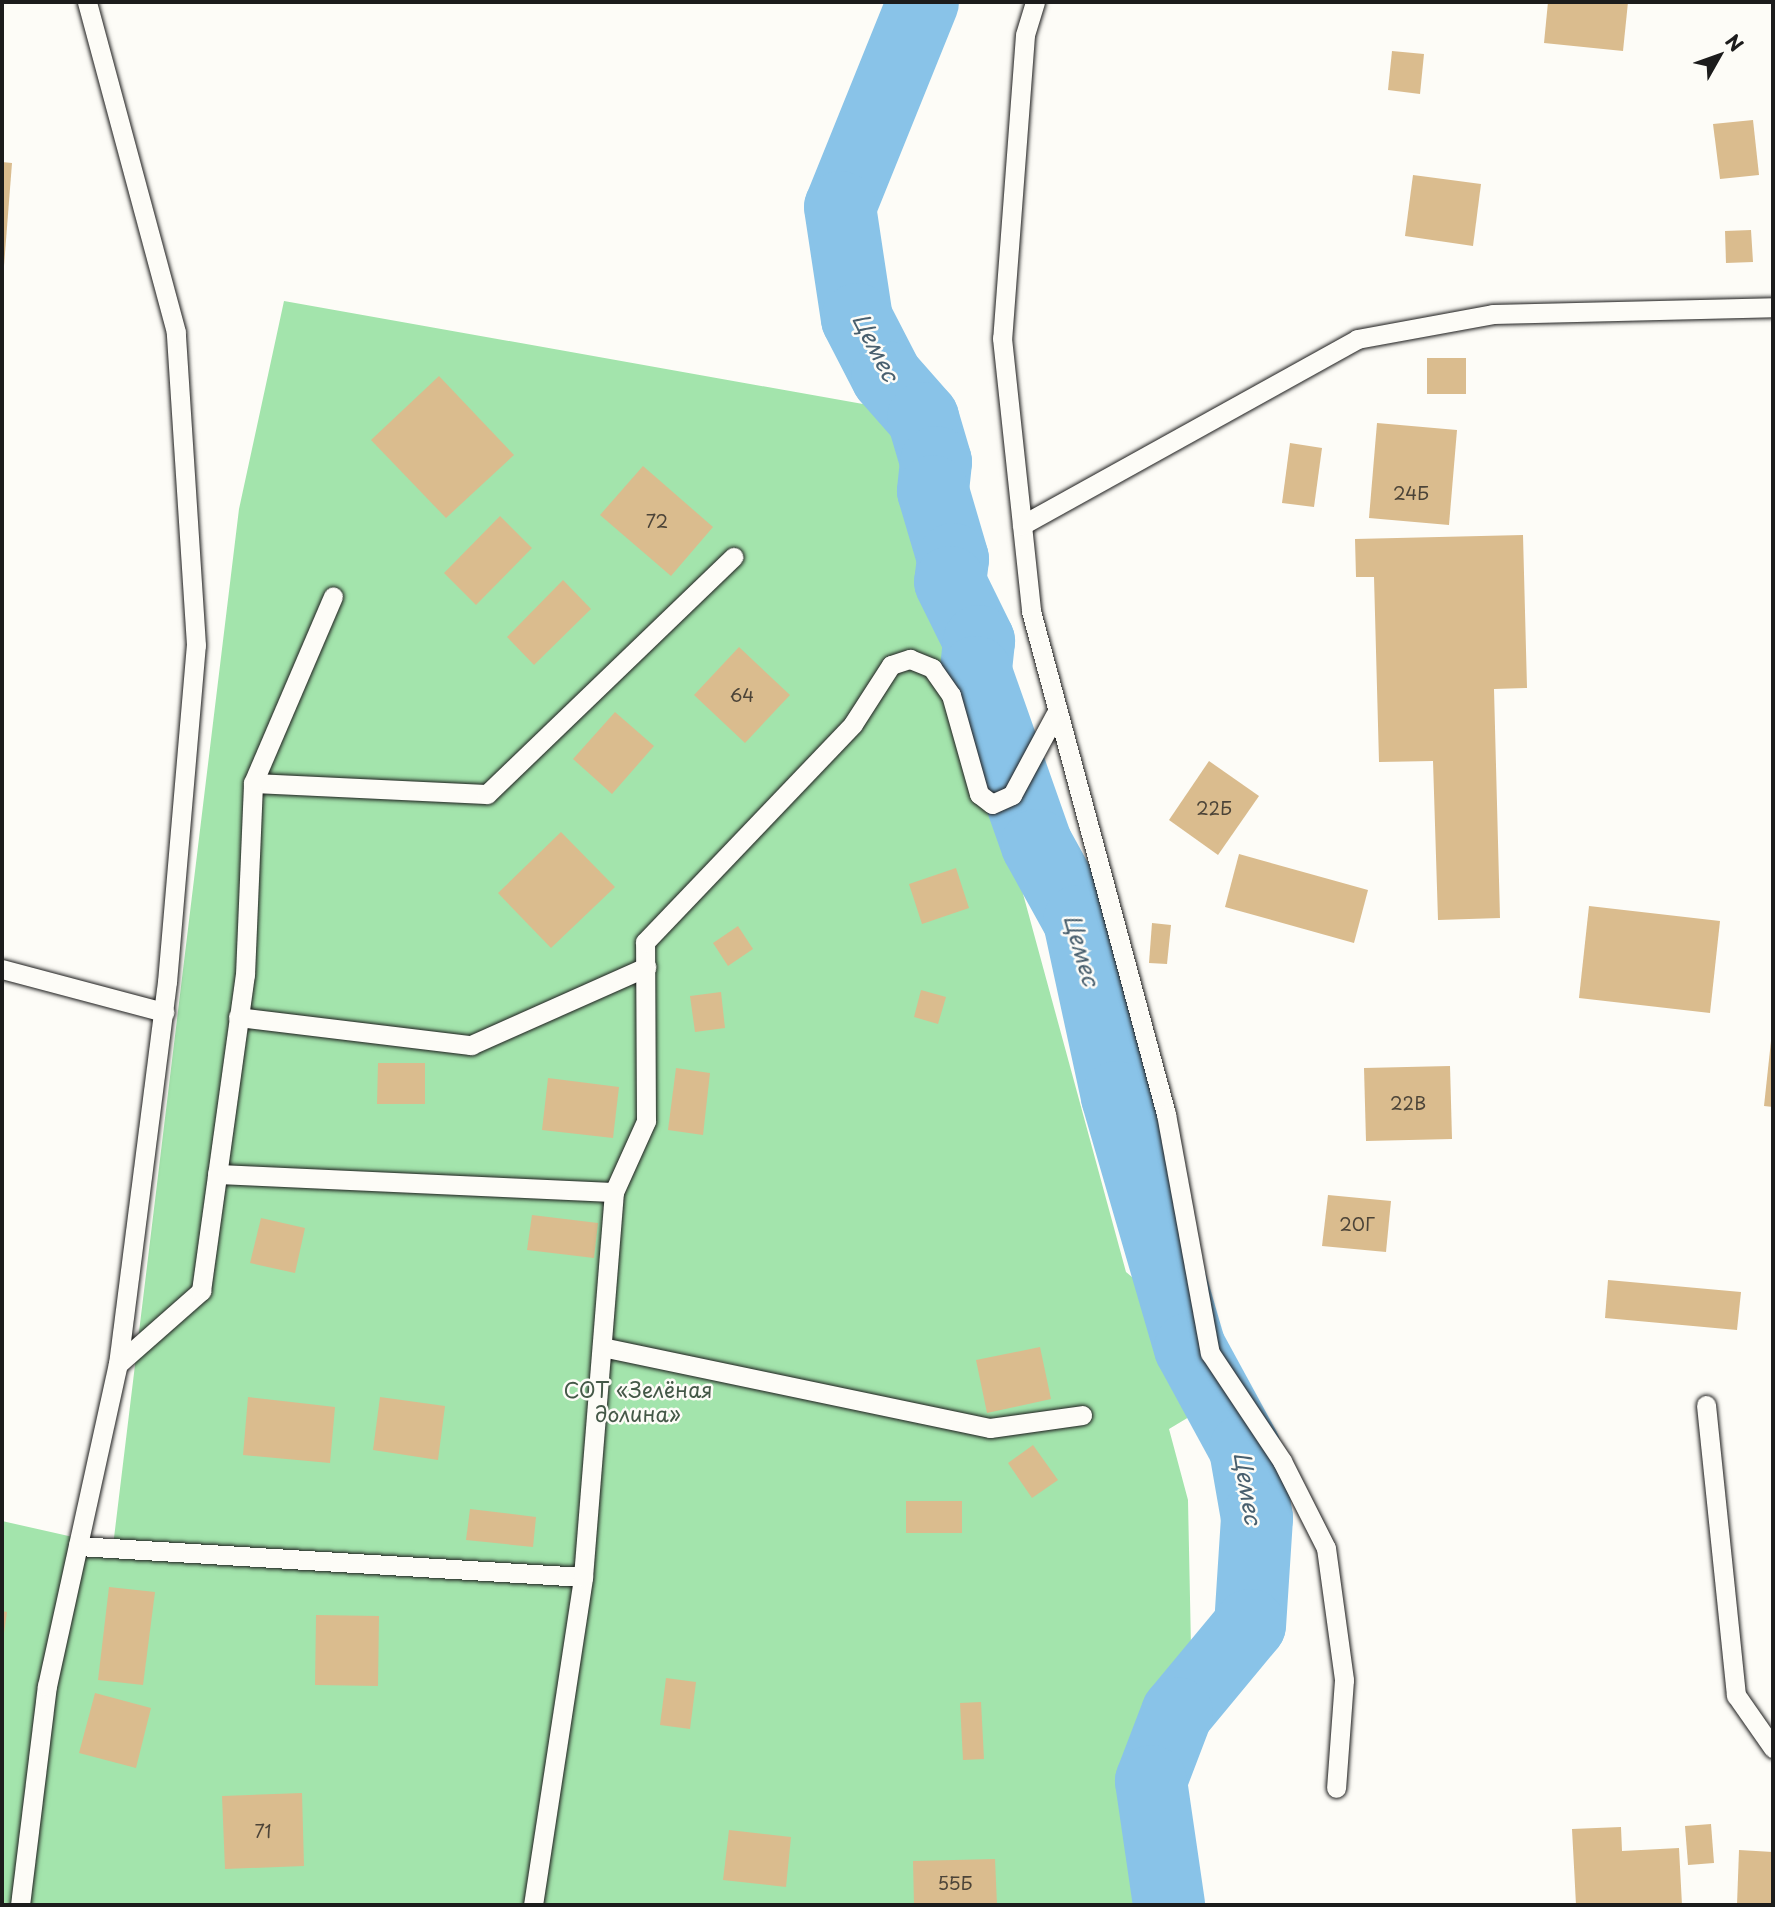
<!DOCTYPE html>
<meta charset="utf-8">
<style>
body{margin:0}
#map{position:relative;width:1775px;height:1907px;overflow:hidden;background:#fdfcf7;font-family:"Playpen Sans",sans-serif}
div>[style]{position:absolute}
.green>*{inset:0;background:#a3e4ac}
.river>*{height:72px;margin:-36px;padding:0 36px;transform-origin:36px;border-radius:36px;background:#89c3e8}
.building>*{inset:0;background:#dabc8e}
.roads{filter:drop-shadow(0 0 2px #1c1c1c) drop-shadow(0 0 2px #1c1c1c)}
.service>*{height:19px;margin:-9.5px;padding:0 9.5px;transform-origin:9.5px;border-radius:9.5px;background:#fdfcf7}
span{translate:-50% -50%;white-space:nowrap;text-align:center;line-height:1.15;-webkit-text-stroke:5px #fdfcf7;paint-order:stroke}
.number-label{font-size:18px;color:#4c4438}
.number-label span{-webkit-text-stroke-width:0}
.park-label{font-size:21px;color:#445847}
.water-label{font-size:23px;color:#485f6e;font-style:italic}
.frame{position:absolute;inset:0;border:4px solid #1c1c1c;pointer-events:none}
.north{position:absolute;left:1684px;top:21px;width:70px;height:70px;-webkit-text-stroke:5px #fdfcf7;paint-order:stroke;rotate:50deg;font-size:19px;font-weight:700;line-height:28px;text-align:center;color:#1c1c1c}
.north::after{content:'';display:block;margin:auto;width:24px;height:32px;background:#1c1c1c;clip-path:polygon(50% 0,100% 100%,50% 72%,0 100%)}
</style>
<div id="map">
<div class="green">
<i style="clip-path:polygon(284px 301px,891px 409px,1126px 1272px,1151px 1293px,1189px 1417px,1169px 1429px,1188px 1500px,1191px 1647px,1128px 1786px,1142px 1905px,2px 1905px,2px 1521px,113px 1546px,239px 509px)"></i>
</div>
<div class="river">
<i style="left:923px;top:2px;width:221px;rotate:112deg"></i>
<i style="left:840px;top:207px;width:113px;rotate:81.4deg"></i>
<i style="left:857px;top:319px;width:65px;rotate:62.7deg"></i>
<i style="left:887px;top:377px;width:55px;rotate:48.7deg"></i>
<i style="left:923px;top:418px;width:46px;rotate:73.5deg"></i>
<i style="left:936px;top:462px;width:29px;rotate:96deg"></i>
<i style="left:933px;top:491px;width:71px;rotate:73.6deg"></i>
<i style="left:953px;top:559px;width:23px;rotate:97deg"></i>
<i style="left:950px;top:582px;width:66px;rotate:63.8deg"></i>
<i style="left:979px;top:641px;width:31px;rotate:96deg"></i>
<i style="left:976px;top:672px;width:183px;rotate:70.6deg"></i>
<i style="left:1037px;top:845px;width:87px;rotate:61.1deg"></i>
<i style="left:1079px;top:921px;width:180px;rotate:77.8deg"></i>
<i style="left:1117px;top:1097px;width:261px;rotate:73.8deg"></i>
<i style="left:1190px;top:1348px;width:115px;rotate:61.4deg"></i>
<i style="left:1245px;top:1449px;width:70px;rotate:80.1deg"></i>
<i style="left:1257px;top:1518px;width:107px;rotate:93.7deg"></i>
<i style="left:1250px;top:1625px;width:114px;rotate:129.7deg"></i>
<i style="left:1177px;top:1713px;width:73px;rotate:110.9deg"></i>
<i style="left:1151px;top:1781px;width:125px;rotate:81.7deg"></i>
</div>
<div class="building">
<i style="clip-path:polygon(1548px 2px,1628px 2px,1623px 51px,1544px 43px)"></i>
<i style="clip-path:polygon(1392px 51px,1424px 54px,1420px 94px,1388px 90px)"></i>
<i style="clip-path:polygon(1753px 120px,1759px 175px,1720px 179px,1713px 124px)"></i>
<i style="clip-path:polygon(2px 162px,12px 163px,4px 266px,2px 266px)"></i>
<i style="clip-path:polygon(1413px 175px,1481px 184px,1473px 246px,1405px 236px)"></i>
<i style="clip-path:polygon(1751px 230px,1753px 262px,1726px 263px,1725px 231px)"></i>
<i style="clip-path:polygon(1427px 358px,1466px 358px,1466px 394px,1427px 394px)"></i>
<i style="clip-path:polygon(439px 376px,514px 455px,446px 518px,371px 440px)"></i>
<i style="clip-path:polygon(1377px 423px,1457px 430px,1449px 525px,1369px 518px)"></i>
<i style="clip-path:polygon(1290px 443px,1322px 448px,1314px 507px,1282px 503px)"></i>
<i style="clip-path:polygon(643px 466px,713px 527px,671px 576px,600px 515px)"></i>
<i style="clip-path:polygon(500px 516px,532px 548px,476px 605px,444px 573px)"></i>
<i style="clip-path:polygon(1523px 535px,1527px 688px,1494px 689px,1500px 918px,1438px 920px,1433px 761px,1379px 762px,1374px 577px,1356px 577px,1355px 539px)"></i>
<i style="clip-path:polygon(563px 580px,591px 609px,534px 665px,507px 637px)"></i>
<i style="clip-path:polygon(739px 647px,790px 695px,745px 743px,694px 695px)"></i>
<i style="clip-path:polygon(615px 712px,654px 746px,612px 794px,573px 759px)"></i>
<i style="clip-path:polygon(1209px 761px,1259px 796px,1218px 855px,1169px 820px)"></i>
<i style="clip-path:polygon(561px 832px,615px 887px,551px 948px,498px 893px)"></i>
<i style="clip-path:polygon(1239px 854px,1368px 890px,1354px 943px,1225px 907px)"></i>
<i style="clip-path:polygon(956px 868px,969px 908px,922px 924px,909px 884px)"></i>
<i style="clip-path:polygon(1589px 906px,1720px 921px,1710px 1013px,1579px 998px)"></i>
<i style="clip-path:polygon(1152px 923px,1171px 925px,1167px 964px,1149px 963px)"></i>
<i style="clip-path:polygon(738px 926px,753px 949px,728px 966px,713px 943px)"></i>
<i style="clip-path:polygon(921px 990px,946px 997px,938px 1024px,914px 1017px)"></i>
<i style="clip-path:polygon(721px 992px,725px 1028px,695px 1032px,690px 996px)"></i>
<i style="clip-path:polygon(1771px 1041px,1773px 1042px,1773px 1107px,1764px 1106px)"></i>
<i style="clip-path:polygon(378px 1063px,425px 1063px,425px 1104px,377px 1104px)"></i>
<i style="clip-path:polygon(1450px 1066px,1452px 1139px,1366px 1141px,1364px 1068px)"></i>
<i style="clip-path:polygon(676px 1068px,710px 1073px,703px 1135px,668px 1130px)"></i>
<i style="clip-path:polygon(548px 1078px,619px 1087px,613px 1138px,542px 1130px)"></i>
<i style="clip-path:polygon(1328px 1195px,1391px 1201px,1386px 1252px,1322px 1246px)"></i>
<i style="clip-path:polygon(532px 1215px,598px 1223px,594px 1258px,527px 1250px)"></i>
<i style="clip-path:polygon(261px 1218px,305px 1228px,295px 1273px,250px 1263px)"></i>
<i style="clip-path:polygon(1608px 1280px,1741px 1292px,1737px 1330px,1605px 1318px)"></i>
<i style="clip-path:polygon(1040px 1347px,1051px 1399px,987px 1413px,976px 1360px)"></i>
<i style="clip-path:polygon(248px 1397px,335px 1407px,330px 1463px,243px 1455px)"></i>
<i style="clip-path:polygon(380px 1397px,445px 1406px,438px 1460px,373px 1450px)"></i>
<i style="clip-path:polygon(1033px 1445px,1058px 1480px,1032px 1498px,1008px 1463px)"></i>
<i style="clip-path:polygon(906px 1501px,962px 1501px,962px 1533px,906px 1533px)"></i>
<i style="clip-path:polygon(470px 1509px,536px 1517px,533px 1547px,466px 1540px)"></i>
<i style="clip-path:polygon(109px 1587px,155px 1592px,143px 1685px,98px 1680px)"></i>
<i style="clip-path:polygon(2px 1611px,7px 1612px,3px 1640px,2px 1640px)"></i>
<i style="clip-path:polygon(316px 1615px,379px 1616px,378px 1686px,315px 1685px)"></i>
<i style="clip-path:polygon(666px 1678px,696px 1682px,690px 1729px,660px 1725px)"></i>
<i style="clip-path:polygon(95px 1693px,151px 1708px,136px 1768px,79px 1753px)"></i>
<i style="clip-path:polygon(981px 1702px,984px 1759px,963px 1760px,960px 1703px)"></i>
<i style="clip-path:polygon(302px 1793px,304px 1866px,225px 1869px,222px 1796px)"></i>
<i style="clip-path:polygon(1711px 1824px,1714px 1863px,1688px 1865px,1685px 1826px)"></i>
<i style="clip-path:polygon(1621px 1827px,1622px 1851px,1679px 1848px,1682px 1905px,1576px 1905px,1572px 1829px)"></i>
<i style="clip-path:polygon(729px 1830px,791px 1837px,786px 1887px,723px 1880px)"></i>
<i style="clip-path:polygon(1739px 1850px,1773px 1852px,1773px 1905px,1737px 1905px)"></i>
<i style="clip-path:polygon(995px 1859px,997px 1905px,914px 1905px,913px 1861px)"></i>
</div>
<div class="roads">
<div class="service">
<i style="left:1035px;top:2px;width:34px;rotate:107deg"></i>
<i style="left:1025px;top:35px;width:304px;rotate:94.3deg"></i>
<i style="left:1002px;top:338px;width:275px;rotate:83.9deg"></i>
<i style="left:1031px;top:611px;width:521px;rotate:74.98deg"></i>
<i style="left:1166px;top:1114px;width:243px;rotate:79.6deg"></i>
<i style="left:1210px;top:1353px;width:130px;rotate:56.3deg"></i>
<i style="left:1282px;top:1461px;width:97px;rotate:63.2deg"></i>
<i style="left:1326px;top:1548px;width:133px;rotate:82.2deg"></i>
<i style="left:1344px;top:1680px;width:108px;rotate:94.2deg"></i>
<i style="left:1022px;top:525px;width:383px;rotate:-29deg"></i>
<i style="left:1357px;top:339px;width:138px;rotate:-10.4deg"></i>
<i style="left:1493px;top:314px;width:280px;rotate:-1.4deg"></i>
<i style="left:253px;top:783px;width:234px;rotate:2.7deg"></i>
<i style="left:487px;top:794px;width:342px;rotate:-43.9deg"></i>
<i style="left:2px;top:969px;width:168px;rotate:14.9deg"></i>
<i style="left:238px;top:1017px;width:235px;rotate:6.9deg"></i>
<i style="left:471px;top:1045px;width:192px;rotate:-24deg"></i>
<i style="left:217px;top:1174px;width:397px;rotate:2.6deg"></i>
<i style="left:602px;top:1347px;width:396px;rotate:11.8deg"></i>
<i style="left:990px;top:1428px;width:93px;rotate:-8deg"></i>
<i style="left:118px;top:1364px;width:111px;rotate:-41.3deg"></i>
<i style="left:201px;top:1291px;width:319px;rotate:-82.1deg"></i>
<i style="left:245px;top:975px;width:192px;rotate:-87.6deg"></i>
<i style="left:253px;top:783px;width:203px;rotate:-66.8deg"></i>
<i style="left:1706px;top:1405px;width:292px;rotate:84.1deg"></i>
<i style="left:1736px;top:1695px;width:65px;rotate:55.1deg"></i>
<i style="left:78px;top:1546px;width:506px;rotate:3.51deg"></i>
<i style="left:20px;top:1905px;width:221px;rotate:-83deg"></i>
<i style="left:47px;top:1686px;width:330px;rotate:-77.6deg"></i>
<i style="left:118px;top:1364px;width:385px;rotate:-82.7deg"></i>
<i style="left:167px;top:982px;width:338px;rotate:-85.1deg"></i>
<i style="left:196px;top:645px;width:314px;rotate:-93.7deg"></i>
<i style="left:176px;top:332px;width:342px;rotate:-105.1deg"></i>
<i style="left:533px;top:1905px;width:332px;rotate:-81.3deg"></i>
<i style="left:583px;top:1577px;width:386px;rotate:-85.4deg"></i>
<i style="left:614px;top:1192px;width:78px;rotate:-65.7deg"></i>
<i style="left:646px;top:1121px;width:179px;rotate:-90.3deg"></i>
<i style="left:645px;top:942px;width:301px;rotate:-46.3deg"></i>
<i style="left:853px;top:724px;width:70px;rotate:-57.2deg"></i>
<i style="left:891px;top:665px;width:20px;rotate:-18deg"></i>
<i style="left:910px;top:659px;width:24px;rotate:22deg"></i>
<i style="left:932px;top:668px;width:33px;rotate:55deg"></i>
<i style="left:951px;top:695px;width:103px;rotate:74.2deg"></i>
<i style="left:979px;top:794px;width:16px;rotate:38deg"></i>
<i style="left:992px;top:804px;width:22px;rotate:-24deg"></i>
<i style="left:1012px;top:795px;width:91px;rotate:-61.7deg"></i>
</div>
</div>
<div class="number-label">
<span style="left:1411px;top:493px">24Б</span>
<span style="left:657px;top:521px">72</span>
<span style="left:742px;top:695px">64</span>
<span style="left:1214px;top:808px">22Б</span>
<span style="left:1408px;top:1103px">22В</span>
<span style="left:1357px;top:1224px">20Г</span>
<span style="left:263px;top:1831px">71</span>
<span style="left:955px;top:1883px">55Б</span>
</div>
<div class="park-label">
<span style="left:638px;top:1401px">СОТ «Зелёная<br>долина»</span>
</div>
<div class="water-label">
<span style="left:876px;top:347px;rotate:63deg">Цемес</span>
<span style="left:1082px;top:950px;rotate:74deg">Цемес</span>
<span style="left:1248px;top:1488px;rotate:81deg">Цемес</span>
</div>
<div class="frame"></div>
<div class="north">N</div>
</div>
